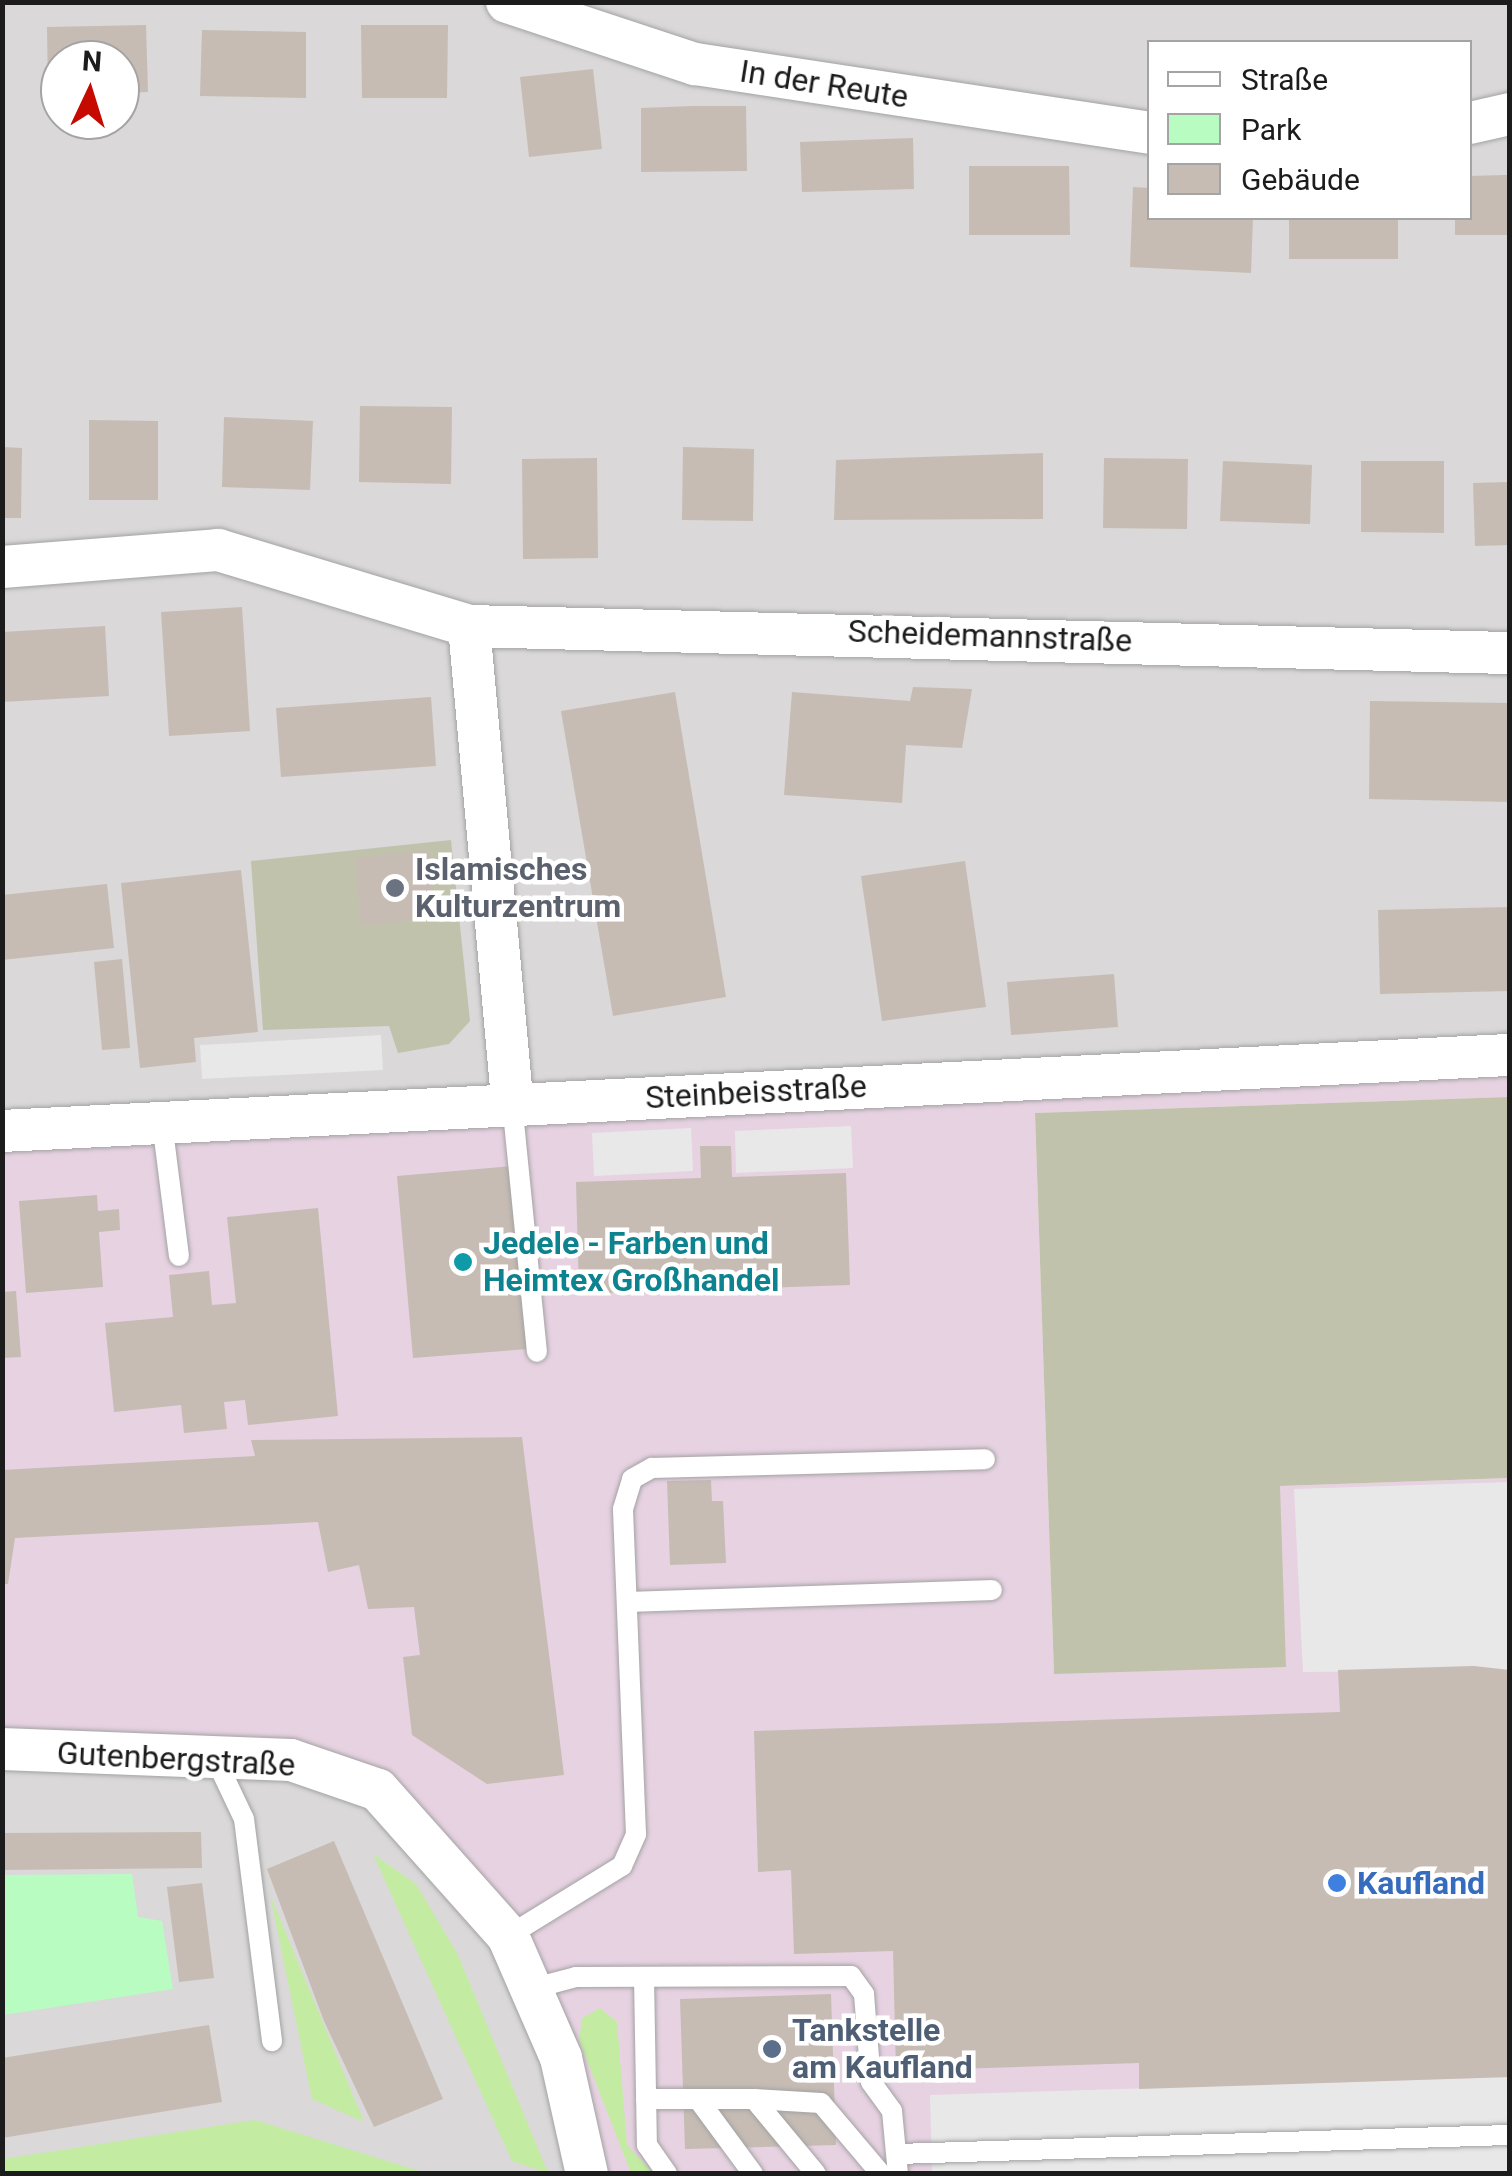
<!DOCTYPE html>
<meta charset="utf-8">
<style>
body{margin:0}
#map{position:relative;width:1512px;height:2176px;overflow:hidden;background:#eeeae0;font-family:Roboto,sans-serif}
div>[style]{position:absolute}
.residential>*{inset:0;background:#dad8d8}
.industrial>*{inset:0;background:#e7d2e2}
.construction>*{inset:0;background:#c1c2ac}
.grass>*{inset:0;background:#c3eca2}
.park>*{inset:0;background:#b9fcc2}
.parking>*{inset:0;background:#e8e8e8}
.building>*{inset:0;background:#c6bcb4}
.roads{filter:drop-shadow(0 0 2px #a3a3a3) drop-shadow(0 0 2px #a3a3a3)}
.service>*{height:20px;margin:-10px;padding:0 10px;transform-origin:10px;border-radius:10px;background:#fff}
.minor>*{height:42px;margin:-21px;padding:0 21px;transform-origin:21px;border-radius:21px;background:#fff}
.dots>*{width:28px;height:28px;translate:-50% -50%;box-sizing:border-box;border:5px solid #fff;border-radius:50%}
span{translate:-50% -50%;white-space:nowrap;text-align:center;line-height:1.15;-webkit-text-stroke:9px #fff;paint-order:stroke}
.street-label{font-size:32px;color:#1c1c1c}
.worship-label{font-size:32px;color:#5b616d;font-weight:700}
.left{translate:0 -50%;text-align:left}
.culture-label{font-size:32px;color:#0d838f;font-weight:700}
.shop-label{font-size:32px;color:#366cbe;font-weight:700}
.service-label{font-size:32px;color:#4e5e75;font-weight:700}
.frame{position:absolute;inset:0;border:5px solid #1c1c1c;pointer-events:none}
.legend{position:absolute;left:1147px;top:40px;width:325px;height:180px;box-sizing:border-box;background:#fff;border:2px solid #a4a4a4;margin:0;padding:12px 18px;list-style:none;font-size:30px;color:#1c1c1c}
.legend li{display:flex;align-items:center;gap:20px;height:50px}
.legend b{width:50px;border:2px solid #a4a4a4}
.north{position:absolute;left:40px;top:40px;width:100px;height:100px;box-sizing:border-box;background:#fff;border:2px solid #a4a4a4;border-radius:50%;rotate:4deg;font-size:28px;font-weight:700;line-height:40px;text-align:center;color:#1c1c1c}
.north::after{content:'';display:block;margin:auto;width:35px;height:45px;background:#c70a00;clip-path:polygon(50% 0,100% 100%,50% 72%,0 100%)}
</style>
<div id="map">
<div class="residential">
<i style="clip-path:polygon(evenodd,3px 3px,1509px 3px,1509px 1069px,3px 1146px,3px 3px,1150px 42px,1470px 42px,1470px 218px,1150px 218px,1150px 42px,3px 3px,60px 60px,120px 60px,120px 120px,60px 120px,60px 60px)"></i>
<i style="clip-path:polygon(3px 1757px,216px 1760px,378px 1790px,484px 1902px,587px 2174px,3px 2174px)"></i>
</div>
<div class="industrial">
<i style="clip-path:polygon(1509px 1069px,1509px 1097px,1035px 1113px,1054px 1674px,1280px 1486px,1509px 1478px,1509px 2173px,587px 2173px,508px 1936px,378px 1790px,291px 1760px,3px 1757px,3px 1146px)"></i>
</div>
<div class="construction">
<i style="clip-path:polygon(451px 840px,470px 1021px,449px 1044px,398px 1053px,389px 1026px,263px 1030px,251px 861px)"></i>
<i style="clip-path:polygon(1509px 1097px,1509px 1478px,1280px 1486px,1286px 1667px,1054px 1674px,1035px 1113px)"></i>
</div>
<div class="grass">
<i style="clip-path:polygon(373px 1854px,416px 1884px,458px 1955px,548px 2173px,512px 2161px)"></i>
<i style="clip-path:polygon(270px 1895px,364px 2122px,312px 2099px)"></i>
<i style="clip-path:polygon(600px 2008px,617px 2022px,627px 2145px,653px 2173px,631px 2173px,579px 2040px,582px 2018px)"></i>
<i style="clip-path:polygon(255px 2120px,426px 2173px,3px 2173px,3px 2159px)"></i>
</div>
<div class="park">
<i style="clip-path:polygon(132px 1874px,138px 1917px,162px 1921px,173px 1989px,3px 2015px,3px 1875px)"></i>
</div>
<div class="parking">
<i style="clip-path:polygon(381px 1035px,383px 1070px,202px 1079px,200px 1045px)"></i>
<i style="clip-path:polygon(851px 1126px,853px 1168px,736px 1173px,735px 1131px)"></i>
<i style="clip-path:polygon(691px 1128px,693px 1171px,594px 1176px,592px 1133px)"></i>
<i style="clip-path:polygon(1509px 1482px,1509px 1670px,1303px 1672px,1294px 1489px)"></i>
<i style="clip-path:polygon(1509px 2077px,1509px 2173px,932px 2173px,930px 2095px)"></i>
</div>
<div class="building">
<i style="clip-path:polygon(146px 25px,148px 92px,120px 93px,120px 60px,60px 60px,60px 94px,48px 94px,47px 27px)"></i>
<i style="clip-path:polygon(361px 25px,448px 25px,447px 98px,362px 98px)"></i>
<i style="clip-path:polygon(202px 30px,306px 32px,306px 98px,200px 96px)"></i>
<i style="clip-path:polygon(593px 69px,602px 149px,529px 157px,520px 77px)"></i>
<i style="clip-path:polygon(693px 106px,746px 106px,747px 171px,641px 172px,641px 108px)"></i>
<i style="clip-path:polygon(913px 138px,914px 189px,802px 192px,800px 142px)"></i>
<i style="clip-path:polygon(969px 166px,1069px 166px,1070px 235px,969px 235px)"></i>
<i style="clip-path:polygon(1503px 175px,1510px 175px,1510px 235px,1455px 235px,1455px 218px,1470px 218px,1470px 176px)"></i>
<i style="clip-path:polygon(1133px 187px,1150px 188px,1150px 218px,1253px 218px,1251px 273px,1130px 267px)"></i>
<i style="clip-path:polygon(1289px 218px,1398px 218px,1398px 259px,1289px 259px)"></i>
<i style="clip-path:polygon(360px 406px,452px 407px,451px 484px,359px 482px)"></i>
<i style="clip-path:polygon(224px 417px,313px 421px,310px 490px,222px 487px)"></i>
<i style="clip-path:polygon(89px 420px,158px 421px,158px 500px,89px 500px)"></i>
<i style="clip-path:polygon(2px 447px,22px 448px,21px 518px,2px 518px)"></i>
<i style="clip-path:polygon(683px 447px,754px 449px,753px 521px,682px 520px)"></i>
<i style="clip-path:polygon(1043px 453px,1043px 519px,834px 520px,836px 460px)"></i>
<i style="clip-path:polygon(597px 458px,598px 558px,523px 559px,522px 459px)"></i>
<i style="clip-path:polygon(1104px 458px,1188px 459px,1187px 529px,1103px 528px)"></i>
<i style="clip-path:polygon(1223px 461px,1312px 465px,1310px 524px,1220px 521px)"></i>
<i style="clip-path:polygon(1361px 461px,1444px 461px,1444px 533px,1361px 532px)"></i>
<i style="clip-path:polygon(1510px 482px,1510px 545px,1475px 546px,1473px 483px)"></i>
<i style="clip-path:polygon(242px 607px,250px 731px,169px 736px,161px 612px)"></i>
<i style="clip-path:polygon(105px 626px,109px 696px,2px 702px,2px 632px)"></i>
<i style="clip-path:polygon(913px 687px,972px 689px,962px 748px,906px 745px,902px 803px,784px 795px,792px 692px,910px 701px)"></i>
<i style="clip-path:polygon(675px 692px,726px 997px,613px 1016px,561px 711px)"></i>
<i style="clip-path:polygon(431px 697px,436px 766px,281px 777px,276px 708px)"></i>
<i style="clip-path:polygon(1370px 701px,1510px 703px,1510px 802px,1369px 799px)"></i>
<i style="clip-path:polygon(429px 850px,436px 917px,361px 926px,355px 858px)"></i>
<i style="clip-path:polygon(965px 861px,986px 1007px,882px 1021px,861px 876px)"></i>
<i style="clip-path:polygon(241px 870px,258px 1032px,194px 1038px,196px 1062px,140px 1068px,121px 883px)"></i>
<i style="clip-path:polygon(107px 884px,114px 948px,2px 960px,2px 895px)"></i>
<i style="clip-path:polygon(1510px 907px,1510px 991px,1380px 994px,1378px 910px)"></i>
<i style="clip-path:polygon(122px 959px,130px 1048px,102px 1050px,94px 962px)"></i>
<i style="clip-path:polygon(1114px 974px,1118px 1027px,1011px 1035px,1007px 982px)"></i>
<i style="clip-path:polygon(700px 1146px,731px 1146px,732px 1177px,846px 1173px,850px 1285px,579px 1294px,576px 1182px,701px 1178px)"></i>
<i style="clip-path:polygon(512px 1166px,528px 1349px,413px 1358px,397px 1176px)"></i>
<i style="clip-path:polygon(97px 1195px,98px 1211px,119px 1209px,120px 1230px,99px 1232px,103px 1287px,26px 1293px,19px 1201px)"></i>
<i style="clip-path:polygon(318px 1208px,338px 1416px,248px 1425px,245px 1400px,224px 1402px,227px 1429px,184px 1433px,181px 1405px,114px 1412px,105px 1323px,173px 1317px,169px 1275px,209px 1271px,212px 1305px,236px 1303px,227px 1217px)"></i>
<i style="clip-path:polygon(16px 1291px,21px 1357px,2px 1358px,2px 1292px)"></i>
<i style="clip-path:polygon(522px 1437px,564px 1775px,487px 1784px,412px 1735px,403px 1657px,420px 1655px,414px 1607px,368px 1609px,359px 1565px,328px 1572px,318px 1522px,15px 1538px,8px 1584px,2px 1584px,2px 1470px,255px 1456px,251px 1440px)"></i>
<i style="clip-path:polygon(711px 1480px,712px 1501px,723px 1501px,726px 1563px,670px 1565px,667px 1481px)"></i>
<i style="clip-path:polygon(1474px 1666px,1510px 1670px,1510px 2077px,1139px 2089px,1139px 2063px,896px 2071px,893px 1951px,794px 1954px,791px 1870px,758px 1872px,754px 1731px,1340px 1712px,1338px 1670px)"></i>
<i style="clip-path:polygon(201px 1832px,202px 1868px,2px 1870px,2px 1833px)"></i>
<i style="clip-path:polygon(334px 1841px,443px 2099px,374px 2127px,324px 2021px,267px 1869px)"></i>
<i style="clip-path:polygon(202px 1883px,214px 1978px,179px 1982px,167px 1887px)"></i>
<i style="clip-path:polygon(831px 1994px,836px 2145px,685px 2149px,680px 1999px)"></i>
<i style="clip-path:polygon(209px 2025px,222px 2102px,2px 2138px,2px 2058px)"></i>
</div>
<div class="roads">
<div class="service">
<i style="left:512px;top:1102px;width:251px;rotate:84.3deg"></i>
<i style="left:162px;top:1122px;width:135px;rotate:82.8deg"></i>
<i style="left:629px;top:1602px;width:363px;rotate:-1.9deg"></i>
<i style="left:216px;top:1760px;width:65px;rotate:64.6deg"></i>
<i style="left:244px;top:1819px;width:224px;rotate:82.8deg"></i>
<i style="left:508px;top:1936px;width:134px;rotate:-31.6deg"></i>
<i style="left:622px;top:1866px;width:35px;rotate:-66deg"></i>
<i style="left:636px;top:1834px;width:325px;rotate:-92.3deg"></i>
<i style="left:623px;top:1509px;width:31px;rotate:-73deg"></i>
<i style="left:632px;top:1479px;width:23px;rotate:-29deg"></i>
<i style="left:652px;top:1468px;width:333px;rotate:-1.5deg"></i>
<i style="left:644px;top:1977px;width:168px;rotate:89deg"></i>
<i style="left:647px;top:2145px;width:35px;rotate:55deg"></i>
<i style="left:531px;top:1989px;width:47px;rotate:-14.9deg"></i>
<i style="left:576px;top:1977px;width:275px;rotate:-0.2deg"></i>
<i style="left:851px;top:1976px;width:22px;rotate:54deg"></i>
<i style="left:864px;top:1994px;width:88px;rotate:85.5deg"></i>
<i style="left:871px;top:2082px;width:36px;rotate:54deg"></i>
<i style="left:892px;top:2111px;width:63px;rotate:84.6deg"></i>
<i style="left:646px;top:2099px;width:52px"></i>
<i style="left:698px;top:2099px;width:93px;rotate:53.7deg"></i>
<i style="left:698px;top:2099px;width:56px"></i>
<i style="left:754px;top:2099px;width:97px;rotate:50.4deg"></i>
<i style="left:754px;top:2099px;width:67px;rotate:3.4deg"></i>
<i style="left:821px;top:2103px;width:93px;rotate:49.8deg"></i>
<i style="left:897px;top:2154px;width:613px;rotate:-1.78deg"></i>
</div>
<div class="minor">
<i style="left:507px;top:2px;width:198px;rotate:18.3deg"></i>
<i style="left:695px;top:64px;width:460px;rotate:8.6deg"></i>
<i style="left:1470px;top:123px;width:41px;rotate:-12.7deg"></i>
<i style="left:2px;top:567px;width:217px;rotate:-4.5deg"></i>
<i style="left:218px;top:550px;width:262px;rotate:16.8deg"></i>
<i style="left:469px;top:626px;width:1041px;rotate:1.49deg"></i>
<i style="left:469px;top:626px;width:478px;rotate:84.8deg"></i>
<i style="left:2px;top:1131px;width:1510px;rotate:-2.89deg"></i>
<i style="left:2px;top:1749px;width:289px;rotate:2.2deg"></i>
<i style="left:291px;top:1760px;width:92px;rotate:19deg"></i>
<i style="left:378px;top:1790px;width:195px;rotate:48.3deg"></i>
<i style="left:508px;top:1936px;width:133px;rotate:66.5deg"></i>
<i style="left:561px;top:2058px;width:119px;rotate:77.4deg"></i>
</div>
</div>
<div class="dots">
<i style="left:395px;top:888px;background:#6b7280"></i>
<i style="left:463px;top:1262px;background:#0f9aa8"></i>
<i style="left:1337px;top:1883px;background:#3f7fe0"></i>
<i style="left:772px;top:2049px;background:#5c6f8a"></i>
</div>
<div class="street-label">
<span style="left:824px;top:84px;rotate:9deg">In der Reute</span>
<span style="left:990px;top:636px;rotate:2deg">Scheidemannstraße</span>
<span style="left:756px;top:1092px;rotate:-3deg">Steinbeisstraße</span>
<span style="left:176px;top:1759px;rotate:3deg">Gutenbergstraße</span>
</div>
<div class="worship-label">
<span class="left" style="left:415px;top:888px">Islamisches<br>Kulturzentrum</span>
</div>
<div class="culture-label">
<span class="left" style="left:483px;top:1262px">Jedele - Farben und<br>Heimtex Großhandel</span>
</div>
<div class="shop-label">
<span class="left" style="left:1357px;top:1883px">Kaufland</span>
</div>
<div class="service-label">
<span class="left" style="left:792px;top:2049px">Tankstelle<br>am Kaufland</span>
</div>
<div class="frame"></div>
<ul class="legend">
<li><b style="height:12px;background:#fff"></b>Straße</li>
<li><b style="height:28px;background:#b9fcc2"></b>Park</li>
<li><b style="height:28px;background:#c6bcb4"></b>Gebäude</li>
</ul>
<div class="north">N</div>
</div>
